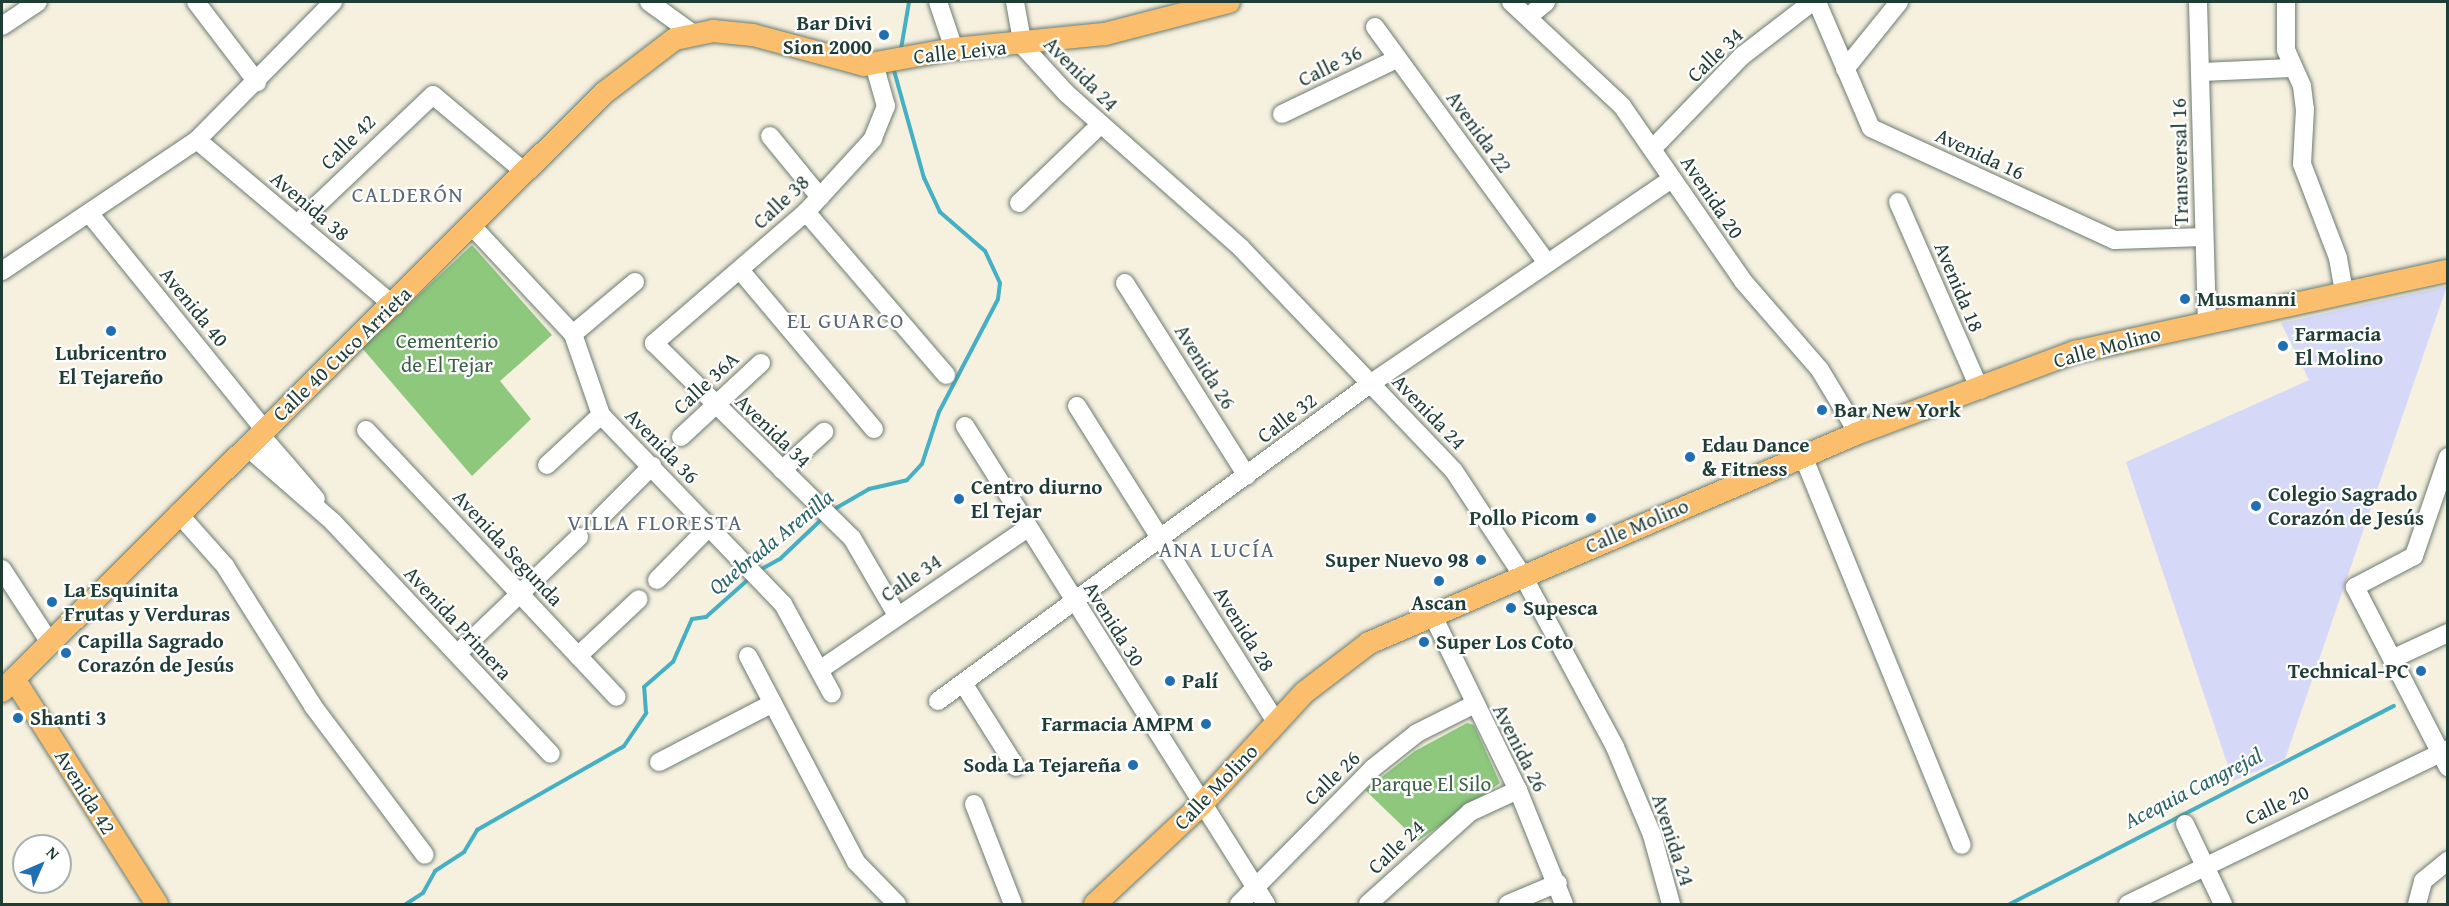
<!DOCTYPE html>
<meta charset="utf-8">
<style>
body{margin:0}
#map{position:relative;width:2449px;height:906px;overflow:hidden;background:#f6f0df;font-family:"Gentium Book Plus",serif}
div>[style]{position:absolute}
.built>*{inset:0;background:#d6d8f8}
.green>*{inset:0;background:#8dc87d}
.stream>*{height:4px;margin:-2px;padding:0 2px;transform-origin:2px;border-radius:2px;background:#45afc4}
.roads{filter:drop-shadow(0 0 2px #6a7c70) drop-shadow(0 0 2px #6a7c70)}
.minor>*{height:18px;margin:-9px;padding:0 9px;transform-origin:9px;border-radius:9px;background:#fff}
.major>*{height:22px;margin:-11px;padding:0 11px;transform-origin:11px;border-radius:11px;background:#fabe6d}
.dots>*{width:16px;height:16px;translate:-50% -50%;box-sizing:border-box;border:3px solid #fff;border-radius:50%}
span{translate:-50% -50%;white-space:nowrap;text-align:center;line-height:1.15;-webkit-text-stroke:4.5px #fff;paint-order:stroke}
.poi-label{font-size:21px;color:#1f3d34;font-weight:700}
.right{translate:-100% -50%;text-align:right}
.left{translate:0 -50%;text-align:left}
.street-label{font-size:21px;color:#1f3d34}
.park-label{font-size:21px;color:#3a6046}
.neighbourhood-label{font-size:22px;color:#586774;letter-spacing:1.5px}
.water-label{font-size:22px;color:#2c6566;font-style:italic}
.frame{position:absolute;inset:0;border:3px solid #1f3d34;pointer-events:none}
.north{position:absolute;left:12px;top:834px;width:60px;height:60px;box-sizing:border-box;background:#fff;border:2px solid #a5b1ae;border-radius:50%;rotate:45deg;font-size:16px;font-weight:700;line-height:24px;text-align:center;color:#1f3d34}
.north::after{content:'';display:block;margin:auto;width:21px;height:27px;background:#1f6fb2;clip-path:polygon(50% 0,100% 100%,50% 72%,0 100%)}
</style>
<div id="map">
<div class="built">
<i style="clip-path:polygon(2447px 286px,2285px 759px,2233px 781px,2126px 462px,2309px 380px,2281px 323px)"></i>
</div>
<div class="green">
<i style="clip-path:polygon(472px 245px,552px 335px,500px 381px,531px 419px,472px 476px,362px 348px)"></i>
<i style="clip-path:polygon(1467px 723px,1474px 725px,1500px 783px,1418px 841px,1365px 790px,1415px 751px)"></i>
</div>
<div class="stream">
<i style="left:901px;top:49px;width:48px;rotate:-80.3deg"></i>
<i style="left:831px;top:511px;width:44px;rotate:-30.1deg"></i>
<i style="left:869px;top:489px;width:39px;rotate:-13deg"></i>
<i style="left:907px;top:480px;width:22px;rotate:-47deg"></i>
<i style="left:922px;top:464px;width:55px;rotate:-71.9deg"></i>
<i style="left:939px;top:412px;width:127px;rotate:-62.4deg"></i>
<i style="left:998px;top:299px;width:16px;rotate:-83deg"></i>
<i style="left:1000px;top:283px;width:35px;rotate:-115deg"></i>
<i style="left:985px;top:251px;width:60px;rotate:-139.1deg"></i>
<i style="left:940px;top:212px;width:38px;rotate:-115deg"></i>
<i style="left:924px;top:178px;width:115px;rotate:-105.6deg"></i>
<i style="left:758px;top:571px;width:26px;rotate:-29deg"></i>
<i style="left:781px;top:558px;width:58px;rotate:-43.6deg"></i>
<i style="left:406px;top:904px;width:20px;rotate:-33deg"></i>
<i style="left:423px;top:893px;width:25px;rotate:-61deg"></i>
<i style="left:435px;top:871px;width:35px;rotate:-33deg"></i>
<i style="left:464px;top:852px;width:26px;rotate:-59deg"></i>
<i style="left:477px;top:830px;width:169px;rotate:-29.7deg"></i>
<i style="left:624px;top:746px;width:40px;rotate:-56deg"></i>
<i style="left:646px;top:713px;width:26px;rotate:-94deg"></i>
<i style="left:644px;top:687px;width:38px;rotate:-41deg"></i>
<i style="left:673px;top:662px;width:47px;rotate:-66.2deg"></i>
<i style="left:692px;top:619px;width:14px;rotate:-8deg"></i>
<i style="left:706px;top:617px;width:59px;rotate:-41.6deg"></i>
<i style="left:2010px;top:904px;width:432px;rotate:-27.3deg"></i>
</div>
<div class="roads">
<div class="minor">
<i style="left:196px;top:2px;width:101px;rotate:52.7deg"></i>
<i style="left:649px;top:2px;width:53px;rotate:35.8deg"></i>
<i style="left:938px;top:2px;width:50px;rotate:71.2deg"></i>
<i style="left:1015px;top:2px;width:45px;rotate:79.7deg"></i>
<i style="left:1023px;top:46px;width:64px;rotate:47.5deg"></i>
<i style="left:1066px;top:93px;width:234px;rotate:41.5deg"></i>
<i style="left:1241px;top:248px;width:308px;rotate:46.3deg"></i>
<i style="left:1454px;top:471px;width:126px;rotate:56.7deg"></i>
<i style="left:1523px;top:576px;width:194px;rotate:61.7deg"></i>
<i style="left:1615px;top:747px;width:95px;rotate:67.2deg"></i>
<i style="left:1652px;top:835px;width:72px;rotate:74.6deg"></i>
<i style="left:1511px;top:2px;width:152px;rotate:43.1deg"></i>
<i style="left:1622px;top:106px;width:213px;rotate:55.3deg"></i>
<i style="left:1743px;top:281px;width:118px;rotate:49.1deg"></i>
<i style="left:1820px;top:370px;width:74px;rotate:58.9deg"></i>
<i style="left:1817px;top:2px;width:137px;rotate:66.8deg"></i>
<i style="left:1871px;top:128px;width:268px;rotate:24.7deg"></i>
<i style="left:2115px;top:240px;width:89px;rotate:-1.9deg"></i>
<i style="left:2198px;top:2px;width:319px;rotate:88.4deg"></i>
<i style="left:2286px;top:2px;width:48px;rotate:90deg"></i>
<i style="left:2286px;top:50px;width:39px;rotate:66deg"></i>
<i style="left:2302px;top:86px;width:23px;rotate:83deg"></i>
<i style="left:2305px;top:109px;width:55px;rotate:93.1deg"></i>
<i style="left:2302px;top:164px;width:101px;rotate:69deg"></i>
<i style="left:2338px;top:258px;width:36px;rotate:80deg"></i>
<i style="left:1529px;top:16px;width:22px;rotate:-39deg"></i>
<i style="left:2px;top:26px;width:43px;rotate:-33.7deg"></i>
<i style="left:1375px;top:27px;width:292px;rotate:53.9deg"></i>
<i style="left:874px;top:64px;width:44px;rotate:74.1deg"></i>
<i style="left:886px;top:106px;width:35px;rotate:112deg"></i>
<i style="left:873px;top:139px;width:99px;rotate:132.5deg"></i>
<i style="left:806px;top:212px;width:201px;rotate:139.2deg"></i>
<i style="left:654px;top:343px;width:278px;rotate:44.6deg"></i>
<i style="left:852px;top:538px;width:89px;rotate:59.7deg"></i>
<i style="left:1845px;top:69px;width:86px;rotate:-51.1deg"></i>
<i style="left:2200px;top:72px;width:93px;rotate:-2.5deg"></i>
<i style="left:1282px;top:114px;width:127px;rotate:-25.6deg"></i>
<i style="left:770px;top:136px;width:79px;rotate:50.7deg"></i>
<i style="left:197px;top:140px;width:258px;rotate:40.1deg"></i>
<i style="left:1654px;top:147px;width:127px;rotate:-46deg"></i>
<i style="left:1742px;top:56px;width:88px;rotate:-37.6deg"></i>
<i style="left:1898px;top:202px;width:205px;rotate:66.4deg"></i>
<i style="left:1019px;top:203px;width:112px;rotate:-43.9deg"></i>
<i style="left:806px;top:212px;width:215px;rotate:49.3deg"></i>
<i style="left:89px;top:213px;width:278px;rotate:51deg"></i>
<i style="left:297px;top:224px;width:187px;rotate:-43.5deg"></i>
<i style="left:433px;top:95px;width:121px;rotate:40deg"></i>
<i style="left:471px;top:225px;width:149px;rotate:46.9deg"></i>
<i style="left:573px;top:334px;width:86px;rotate:70.9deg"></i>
<i style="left:601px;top:415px;width:262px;rotate:46.1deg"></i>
<i style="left:783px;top:604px;width:102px;rotate:61.4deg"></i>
<i style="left:740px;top:270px;width:208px;rotate:49.9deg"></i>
<i style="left:2px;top:271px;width:235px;rotate:-33.9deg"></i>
<i style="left:197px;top:140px;width:194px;rotate:-45.4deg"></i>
<i style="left:1125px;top:283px;width:228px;rotate:57.7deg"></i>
<i style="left:573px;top:334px;width:81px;rotate:-40deg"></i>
<i style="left:1077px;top:406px;width:375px;rotate:57.8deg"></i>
<i style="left:965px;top:426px;width:565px;rotate:57.8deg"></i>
<i style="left:366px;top:430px;width:366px;rotate:46.8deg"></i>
<i style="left:259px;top:433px;width:87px;rotate:49.2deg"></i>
<i style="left:681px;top:437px;width:109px;rotate:-42.8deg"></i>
<i style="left:246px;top:446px;width:116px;rotate:41.1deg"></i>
<i style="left:333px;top:522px;width:318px;rotate:46.8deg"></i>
<i style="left:1803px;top:456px;width:420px;rotate:67.8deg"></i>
<i style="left:2448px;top:457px;width:105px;rotate:109deg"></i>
<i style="left:2414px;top:556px;width:67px;rotate:152.3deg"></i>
<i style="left:2355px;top:587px;width:203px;rotate:62.7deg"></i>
<i style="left:547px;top:465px;width:74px;rotate:-42.8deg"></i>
<i style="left:782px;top:470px;width:57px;rotate:-42.1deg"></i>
<i style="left:178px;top:513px;width:71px;rotate:48.4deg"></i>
<i style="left:225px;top:566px;width:165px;rotate:57.8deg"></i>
<i style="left:313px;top:706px;width:186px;rotate:53.1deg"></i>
<i style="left:600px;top:518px;width:74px;rotate:-45deg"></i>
<i style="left:2px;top:569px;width:86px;rotate:56.9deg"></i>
<i style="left:657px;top:580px;width:74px;rotate:-45.5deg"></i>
<i style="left:1432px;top:614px;width:196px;rotate:64deg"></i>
<i style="left:1518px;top:790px;width:123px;rotate:68deg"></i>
<i style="left:457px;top:654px;width:169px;rotate:-43.8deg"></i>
<i style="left:578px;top:656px;width:83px;rotate:-43.1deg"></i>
<i style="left:748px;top:656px;width:233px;rotate:62.3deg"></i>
<i style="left:856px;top:862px;width:59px;rotate:45.7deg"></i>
<i style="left:2392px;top:659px;width:62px;rotate:-24.9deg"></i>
<i style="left:821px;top:669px;width:250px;rotate:-34.3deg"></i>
<i style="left:963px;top:683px;width:99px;rotate:57.8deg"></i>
<i style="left:938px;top:701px;width:536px;rotate:-36.27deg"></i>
<i style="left:1370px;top:384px;width:363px;rotate:-34.2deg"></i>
<i style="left:659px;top:762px;width:128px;rotate:-27.4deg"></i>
<i style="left:974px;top:804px;width:107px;rotate:68.7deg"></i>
<i style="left:2185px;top:824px;width:89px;rotate:64.6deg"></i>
<i style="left:1239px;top:904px;width:191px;rotate:-45.4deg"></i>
<i style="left:1373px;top:768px;width:56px;rotate:-38.5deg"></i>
<i style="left:1417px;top:733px;width:63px;rotate:-26.6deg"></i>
<i style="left:1368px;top:904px;width:137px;rotate:-42deg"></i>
<i style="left:1470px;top:812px;width:53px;rotate:-24.6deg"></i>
<i style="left:1508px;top:904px;width:54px;rotate:-22.8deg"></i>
<i style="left:2128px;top:904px;width:356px;rotate:-25.8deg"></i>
<i style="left:2417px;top:904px;width:24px;rotate:-75deg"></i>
<i style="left:2423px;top:881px;width:32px;rotate:-39deg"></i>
</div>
<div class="major">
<i style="left:14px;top:679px;width:267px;rotate:57.6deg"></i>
<i style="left:2px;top:691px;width:849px;rotate:-44.81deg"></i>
<i style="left:604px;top:93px;width:89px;rotate:-37.3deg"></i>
<i style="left:675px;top:39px;width:39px;rotate:-12deg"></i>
<i style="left:713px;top:31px;width:40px;rotate:5.7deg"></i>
<i style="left:753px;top:35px;width:115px;rotate:15.1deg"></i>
<i style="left:864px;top:65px;width:91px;rotate:-10.1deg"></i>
<i style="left:954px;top:49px;width:152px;rotate:-5.7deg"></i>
<i style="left:1105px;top:34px;width:128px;rotate:-14.5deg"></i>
<i style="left:1095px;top:904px;width:144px;rotate:-43deg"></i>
<i style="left:1200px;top:806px;width:155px;rotate:-47.4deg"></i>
<i style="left:1305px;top:692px;width:81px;rotate:-37.4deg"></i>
<i style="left:1369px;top:643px;width:532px;rotate:-23.24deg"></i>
<i style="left:1858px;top:433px;width:232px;rotate:-20.5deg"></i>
<i style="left:2075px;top:352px;width:382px;rotate:-12.3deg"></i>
</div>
</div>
<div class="dots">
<i style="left:884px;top:35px;background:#1f6fb2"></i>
<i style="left:2185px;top:299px;background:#1f6fb2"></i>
<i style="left:111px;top:331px;background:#1f6fb2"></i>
<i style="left:2283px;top:346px;background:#1f6fb2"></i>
<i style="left:1822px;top:410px;background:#1f6fb2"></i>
<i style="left:1690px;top:457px;background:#1f6fb2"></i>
<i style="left:959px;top:499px;background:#1f6fb2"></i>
<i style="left:2256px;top:506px;background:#1f6fb2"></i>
<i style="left:1591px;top:518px;background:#1f6fb2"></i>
<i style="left:1481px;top:560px;background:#1f6fb2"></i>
<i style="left:1439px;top:581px;background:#1f6fb2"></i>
<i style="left:52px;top:602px;background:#1f6fb2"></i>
<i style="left:1511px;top:608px;background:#1f6fb2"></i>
<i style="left:1424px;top:642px;background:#1f6fb2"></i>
<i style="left:66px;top:653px;background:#1f6fb2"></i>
<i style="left:2421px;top:671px;background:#1f6fb2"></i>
<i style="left:1170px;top:681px;background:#1f6fb2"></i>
<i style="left:18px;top:718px;background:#1f6fb2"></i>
<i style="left:1206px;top:724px;background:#1f6fb2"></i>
<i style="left:1133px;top:765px;background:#1f6fb2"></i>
</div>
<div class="poi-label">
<span class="right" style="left:872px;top:35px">Bar Divi<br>Sion 2000</span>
<span class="left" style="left:2197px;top:299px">Musmanni</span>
<span class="left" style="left:2295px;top:346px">Farmacia<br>El Molino</span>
<span style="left:111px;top:365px">Lubricentro<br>El Tejareño</span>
<span class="left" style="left:1834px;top:410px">Bar New York</span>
<span class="left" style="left:1702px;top:457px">Edau Dance<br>&amp; Fitness</span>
<span class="left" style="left:971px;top:499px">Centro diurno<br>El Tejar</span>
<span class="left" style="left:2268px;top:506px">Colegio Sagrado<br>Corazón de Jesús</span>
<span class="right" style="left:1579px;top:518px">Pollo Picom</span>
<span class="right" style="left:1469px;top:560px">Super Nuevo 98</span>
<span class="left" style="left:64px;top:602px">La Esquinita<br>Frutas y Verduras</span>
<span style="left:1439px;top:603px">Ascan</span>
<span class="left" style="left:1523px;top:608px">Supesca</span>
<span class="left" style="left:78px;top:653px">Capilla Sagrado<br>Corazón de Jesús</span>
<span class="left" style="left:1436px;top:642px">Super Los Coto</span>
<span class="right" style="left:2409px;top:671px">Technical-PC</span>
<span class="left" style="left:1182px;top:681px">Palí</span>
<span class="left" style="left:30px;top:718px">Shanti 3</span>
<span class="right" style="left:1194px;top:724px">Farmacia AMPM</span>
<span class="right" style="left:1121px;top:765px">Soda La Tejareña</span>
</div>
<div class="street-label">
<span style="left:960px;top:52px;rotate:-6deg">Calle Leiva</span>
<span style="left:1715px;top:55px;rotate:-44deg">Calle 34</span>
<span style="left:1330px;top:66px;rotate:-26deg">Calle 36</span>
<span style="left:1081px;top:74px;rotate:45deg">Avenida 24</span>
<span style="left:1479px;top:132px;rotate:54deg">Avenida 22</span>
<span style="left:348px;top:142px;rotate:-45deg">Calle 42</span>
<span style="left:1980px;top:154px;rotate:25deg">Avenida 16</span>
<span style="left:2180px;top:162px;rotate:-91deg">Transversal 16</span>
<span style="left:1712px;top:197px;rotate:56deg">Avenida 20</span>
<span style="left:781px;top:202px;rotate:-43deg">Calle 38</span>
<span style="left:310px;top:206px;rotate:40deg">Avenida 38</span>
<span style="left:1959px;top:287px;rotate:67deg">Avenida 18</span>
<span style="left:194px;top:307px;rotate:51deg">Avenida 40</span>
<span style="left:2107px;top:347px;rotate:-15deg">Calle Molino</span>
<span style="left:342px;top:354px;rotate:-44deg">Calle 40 Cuco Arrieta</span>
<span style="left:1205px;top:367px;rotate:58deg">Avenida 26</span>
<span style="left:706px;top:383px;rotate:-43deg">Calle 36A</span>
<span style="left:1429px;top:412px;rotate:46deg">Avenida 24</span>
<span style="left:1287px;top:418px;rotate:-37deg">Calle 32</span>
<span style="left:773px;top:431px;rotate:44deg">Avenida 34</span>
<span style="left:662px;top:446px;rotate:46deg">Avenida 36</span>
<span style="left:1637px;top:526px;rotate:-23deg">Calle Molino</span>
<span style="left:508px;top:548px;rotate:47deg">Avenida Segunda</span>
<span style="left:911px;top:578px;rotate:-34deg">Calle 34</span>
<span style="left:458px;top:623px;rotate:47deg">Avenida Primera</span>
<span style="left:1114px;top:624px;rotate:58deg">Avenida 30</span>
<span style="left:1244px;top:629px;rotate:58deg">Avenida 28</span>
<span style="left:1520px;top:748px;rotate:63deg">Avenida 26</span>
<span style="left:1332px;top:778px;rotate:-44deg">Calle 26</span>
<span style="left:1216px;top:787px;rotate:-46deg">Calle Molino</span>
<span style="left:85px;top:792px;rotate:58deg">Avenida 42</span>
<span style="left:2277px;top:805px;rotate:-25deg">Calle 20</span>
<span style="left:1673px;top:840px;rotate:72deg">Avenida 24</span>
<span style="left:1396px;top:847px;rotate:-43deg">Calle 24</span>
</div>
<div class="park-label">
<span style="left:447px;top:353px">Cementerio<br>de El Tejar</span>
<span style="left:1431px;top:784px">Parque El Silo</span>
</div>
<div class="neighbourhood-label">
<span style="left:408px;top:195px">CALDERÓN</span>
<span style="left:846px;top:321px">EL GUARCO</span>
<span style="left:655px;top:523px">VILLA FLORESTA</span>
<span style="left:1217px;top:550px">ANA LUCÍA</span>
</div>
<div class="water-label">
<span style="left:771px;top:542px;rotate:-39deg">Quebrada Arenilla</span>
<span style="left:2193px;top:788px;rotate:-27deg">Acequia Cangrejal</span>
</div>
<div class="frame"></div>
<div class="north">N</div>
</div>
